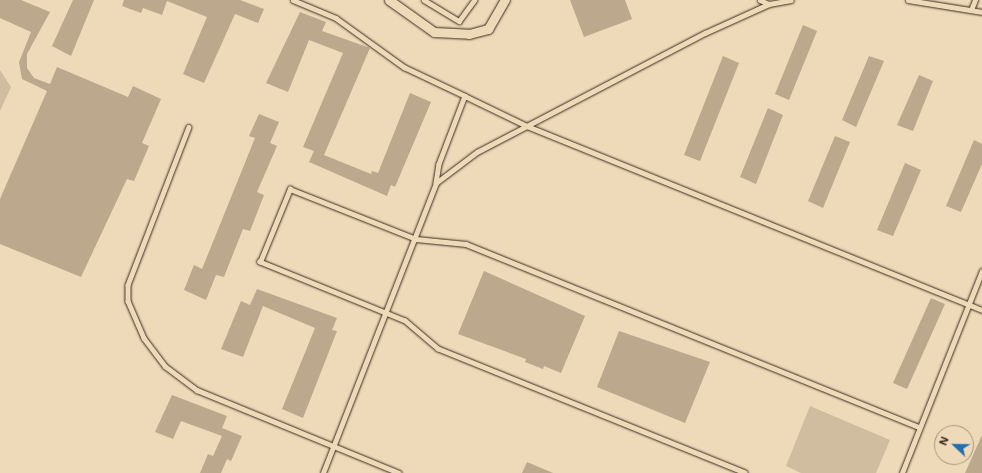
<!DOCTYPE html>
<style>
body{margin:0}
#map{position:relative;width:982px;height:473px;overflow:hidden;background:#eed9b8;font-family:Mali,sans-serif}
div>[style]{position:absolute}
.green>*{inset:0;background:#d0bd9f}
.building>*{inset:0;background:#bca88d}
.roads{filter:drop-shadow(0 0 1px #3b2a1e) drop-shadow(0 0 1px #3b2a1e)}
.lane>*{height:4.5px;margin:-2.25px;padding:0 2.25px;transform-origin:2.25px;border-radius:2.25px;background:#eed9b8}
.street>*{height:9px;margin:-4.5px;padding:0 4.5px;transform-origin:4.5px;border-radius:4.5px;background:#eed9b8}
span{translate:-50% -50%;white-space:nowrap;text-align:center;line-height:1.15;-webkit-text-stroke:3.5px #eed9b8;paint-order:stroke}
.north{position:absolute;left:934px;top:425px;width:40px;height:40px;box-sizing:border-box;background:#eed9b8;border:1px solid #a6937a;border-radius:50%;rotate:292deg;font-size:11px;font-weight:700;line-height:16px;text-align:center;color:#3b2a1e}
.north::after{content:'';display:block;margin:auto;width:14px;height:18px;background:#1f6fb2;clip-path:polygon(50% 0,100% 100%,50% 72%,0 100%)}
</style>
<div id="map">
<div class="green">
<i style="clip-path:polygon(0 70px,11px 87px,0 111px)"></i>
<i style="clip-path:polygon(810px 406px,890px 440px,876px 473px,801px 473px,786px 466px)"></i>
</div>
<div class="building">
<i style="clip-path:polygon(0 0,21px 0,50px 12px,27px 54px,27px 68px,34px 78px,50px 84px,57px 67px,128px 97px,133px 86px,161px 99px,142px 143px,149px 146px,134px 181px,127px 179px,81px 277px,0 244px,0 199px,47px 91px,22px 79px,19px 62px,31px 32px,0 18px)"></i>
<i style="clip-path:polygon(73px 0,94px 0,71px 56px,52px 46px)"></i>
<i style="clip-path:polygon(124px 0,240px 0,264px 9px,258px 23px,235px 14px,204px 83px,183px 74px,207px 17px,167px 1px,162px 15px,143px 8px,141px 13px,122px 6px)"></i>
<i style="clip-path:polygon(570px 0,625px 0,632px 19px,584px 37px)"></i>
<i style="clip-path:polygon(300px 12px,326px 22px,322px 31px,370px 48px,324px 155px,371px 174px,372px 171px,378px 173px,410px 93px,431px 102px,395px 187px,391px 185px,387px 196px,309px 162px,314px 151px,303px 147px,343px 53px,309px 40px,288px 92px,266px 83px)"></i>
<i style="clip-path:polygon(803px 25px,817px 31px,789px 100px,775px 94px)"></i>
<i style="clip-path:polygon(723px 56px,739px 63px,700px 161px,684px 155px)"></i>
<i style="clip-path:polygon(869px 56px,884px 61px,856px 127px,842px 120px)"></i>
<i style="clip-path:polygon(919px 75px,933px 81px,913px 131px,897px 125px)"></i>
<i style="clip-path:polygon(768px 108px,783px 115px,756px 184px,740px 177px)"></i>
<i style="clip-path:polygon(259px 114px,279px 122px,270px 143px,277px 146px,257px 192px,264px 195px,250px 231px,243px 229px,224px 277px,216px 275px,206px 300px,184px 290px,194px 265px,202px 269px,255px 138px,249px 136px)"></i>
<i style="clip-path:polygon(835px 136px,850px 142px,823px 208px,808px 201px)"></i>
<i style="clip-path:polygon(974px 140px,982px 144px,982px 164px,961px 212px,946px 206px)"></i>
<i style="clip-path:polygon(905px 163px,921px 170px,893px 236px,877px 230px)"></i>
<i style="clip-path:polygon(484px 271px,585px 316px,561px 373px,544px 366px,543px 369px,525px 362px,526px 359px,458px 334px)"></i>
<i style="clip-path:polygon(257px 289px,337px 318px,332px 330px,337px 331px,303px 418px,282px 409px,315px 328px,263px 306px,243px 357px,221px 349px,241px 301px,250px 305px)"></i>
<i style="clip-path:polygon(931px 298px,945px 304px,907px 389px,893px 383px)"></i>
<i style="clip-path:polygon(619px 331px,710px 362px,685px 423px,597px 387px)"></i>
<i style="clip-path:polygon(172px 395px,227px 416px,222px 428px,242px 436px,231px 461px,227px 459px,221px 473px,200px 473px,208px 454px,213px 456px,222px 436px,181px 421px,173px 439px,155px 432px)"></i>
<i style="clip-path:polygon(982px 435px,982px 473px,965px 473px)"></i>
<i style="clip-path:polygon(527px 462px,553px 473px,522px 473px)"></i>
</div>
<div class="roads">
<div class="lane">
<i style="left:293px;top:0;width:47px;rotate:22.7deg"></i>
<i style="left:336px;top:18px;width:84px;rotate:35.8deg"></i>
<i style="left:404px;top:67px;width:68px;rotate:25.4deg"></i>
<i style="left:465px;top:96px;width:73px;rotate:110.9deg"></i>
<i style="left:439px;top:164px;width:19px;rotate:99deg"></i>
<i style="left:424px;top:0;width:41px;rotate:31deg"></i>
<i style="left:459px;top:21px;width:26px;rotate:-54deg"></i>
<i style="left:760px;top:0;width:10px;rotate:24deg"></i>
<i style="left:908px;top:0;width:75px;rotate:9.2deg"></i>
<i style="left:971px;top:10px;width:11px;rotate:-68deg"></i>
<i style="left:465px;top:96px;width:69px;rotate:25.8deg"></i>
<i style="left:527px;top:126px;width:491px;rotate:22deg"></i>
<i style="left:189px;top:127px;width:169px;rotate:111.1deg"></i>
<i style="left:128px;top:285px;width:16px;rotate:90deg"></i>
<i style="left:128px;top:301px;width:40px;rotate:66.6deg"></i>
<i style="left:144px;top:338px;width:35px;rotate:53deg"></i>
<i style="left:165px;top:366px;width:40px;rotate:37deg"></i>
<i style="left:197px;top:390px;width:218px;rotate:22.3deg"></i>
<i style="left:323px;top:473px;width:311px;rotate:-68.7deg"></i>
<i style="left:436px;top:183px;width:51px;rotate:-37.1deg"></i>
<i style="left:477px;top:152px;width:257px;rotate:-27.6deg"></i>
<i style="left:705px;top:33px;width:70px;rotate:-24.4deg"></i>
<i style="left:769px;top:4px;width:22px;rotate:-10deg"></i>
<i style="left:745px;top:473px;width:331px;rotate:-158deg"></i>
<i style="left:438px;top:349px;width:43px;rotate:-139.7deg"></i>
<i style="left:405px;top:321px;width:157px;rotate:-157.9deg"></i>
<i style="left:260px;top:262px;width:79px;rotate:-67.7deg"></i>
<i style="left:290px;top:189px;width:136px;rotate:21.6deg"></i>
<i style="left:416px;top:239px;width:50px;rotate:5.7deg"></i>
<i style="left:466px;top:244px;width:489px;rotate:22deg"></i>
<i style="left:902px;top:473px;width:217px;rotate:-68.4deg"></i>
</div>
<div class="street">
<i style="left:389px;top:0;width:55px;rotate:35.4deg"></i>
<i style="left:434px;top:32px;width:35px;rotate:3deg"></i>
<i style="left:469px;top:34px;width:20px;rotate:-15deg"></i>
<i style="left:488px;top:29px;width:34px;rotate:-60deg"></i>
</div>
</div>
<div class="north">N</div>
</div>
